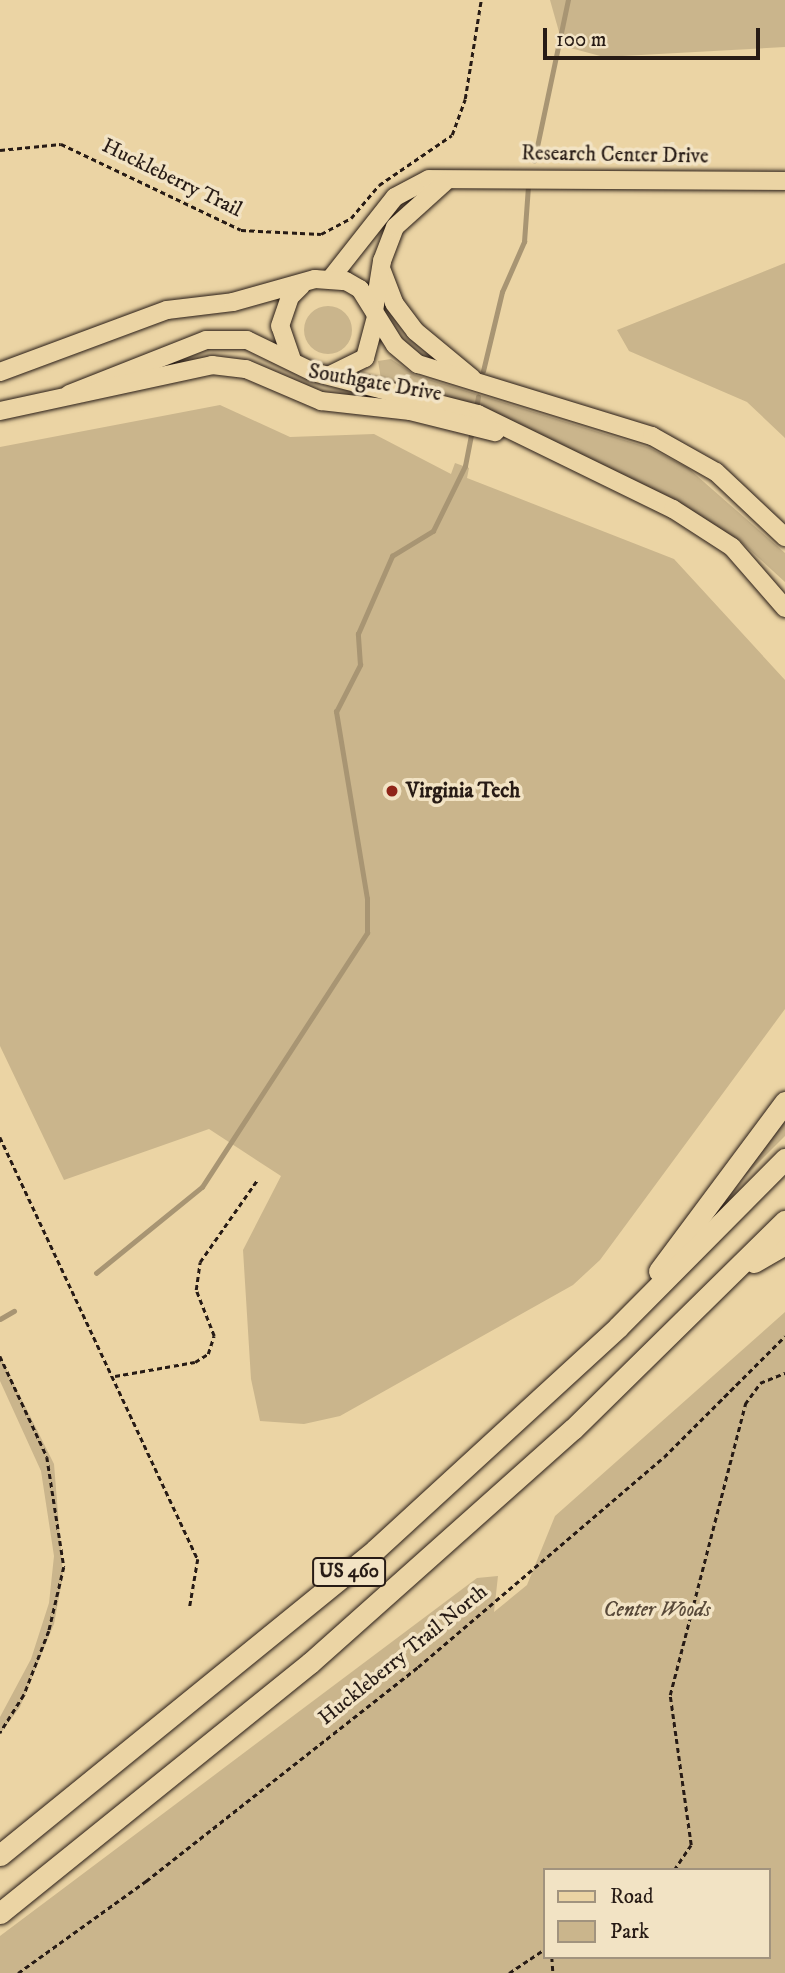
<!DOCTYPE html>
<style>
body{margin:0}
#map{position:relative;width:785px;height:1973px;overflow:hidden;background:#ebd4a4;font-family:"IM FELL DW Pica",serif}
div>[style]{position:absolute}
.green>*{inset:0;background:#cab58c}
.round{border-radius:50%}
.stream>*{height:4.5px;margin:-2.25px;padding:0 2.25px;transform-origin:2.25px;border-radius:2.25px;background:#a89573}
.path>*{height:2.5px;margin-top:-1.25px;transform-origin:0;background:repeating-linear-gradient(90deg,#271b15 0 5px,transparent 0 8.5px)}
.roads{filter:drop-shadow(0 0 2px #271b15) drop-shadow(0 0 2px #271b15)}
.major>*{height:18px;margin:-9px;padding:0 9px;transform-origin:9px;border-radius:9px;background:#ebd4a4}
.highway>*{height:21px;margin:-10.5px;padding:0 10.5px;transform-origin:10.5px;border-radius:10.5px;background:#ebd4a4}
.dots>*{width:19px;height:19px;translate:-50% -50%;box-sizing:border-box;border:4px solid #f2e3c4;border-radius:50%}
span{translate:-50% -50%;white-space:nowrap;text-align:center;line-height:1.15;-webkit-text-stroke:7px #f2e3c4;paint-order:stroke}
.shield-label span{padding:2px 5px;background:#f2e3c4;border:2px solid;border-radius:5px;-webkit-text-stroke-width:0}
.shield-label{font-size:19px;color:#271b15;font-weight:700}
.street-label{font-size:21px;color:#271b15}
.poi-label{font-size:21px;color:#271b15;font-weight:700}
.left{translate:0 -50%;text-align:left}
.park-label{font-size:21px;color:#584939;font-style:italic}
.legend{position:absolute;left:543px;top:1868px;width:228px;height:91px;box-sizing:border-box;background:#f2e3c4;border:2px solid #a1937e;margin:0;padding:9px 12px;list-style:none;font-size:21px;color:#271b15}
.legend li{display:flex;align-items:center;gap:14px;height:35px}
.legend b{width:35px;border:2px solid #a1937e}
.scale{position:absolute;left:543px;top:28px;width:217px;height:32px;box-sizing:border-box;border:4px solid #271b15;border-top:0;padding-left:9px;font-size:21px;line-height:24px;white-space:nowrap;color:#271b15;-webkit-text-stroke:5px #f2e3c4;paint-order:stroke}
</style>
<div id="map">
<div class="green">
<i style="clip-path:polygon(550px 0,785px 0,785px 47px,604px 57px,563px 46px)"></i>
<i style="clip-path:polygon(785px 263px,785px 438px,747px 402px,629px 351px,617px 330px)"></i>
<i class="round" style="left:304px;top:306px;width:48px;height:48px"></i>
<i style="clip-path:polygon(391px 359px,415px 375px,650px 448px,688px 468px,785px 553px,785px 582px,740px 541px,675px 501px,480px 410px,381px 379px,378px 361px)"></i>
<i style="clip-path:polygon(220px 405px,290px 437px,374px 434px,451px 474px,455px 463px,469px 468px,467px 478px,674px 559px,785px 680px,785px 1009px,600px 1260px,573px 1285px,340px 1416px,304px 1424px,260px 1421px,251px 1379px,243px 1250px,281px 1176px,209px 1129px,64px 1180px,0 1046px,0 447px)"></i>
<i style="clip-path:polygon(785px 1120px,785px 1136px,733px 1188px)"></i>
<i style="clip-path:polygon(evenodd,785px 1312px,785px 1973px,0 1973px,0 1936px,477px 1578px,498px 1576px,494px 1612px,527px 1585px,555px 1516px,785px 1312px,545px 1870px,769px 1870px,769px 1957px,545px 1957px,545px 1870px)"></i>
<i style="clip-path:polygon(0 1356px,54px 1464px,63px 1575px,54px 1624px,20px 1707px,0 1734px,0 1717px,31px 1659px,49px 1603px,54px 1556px,41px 1471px,0 1381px)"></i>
</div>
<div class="stream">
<i style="left:534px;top:161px;width:165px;rotate:-78.1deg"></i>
<i style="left:483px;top:371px;width:81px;rotate:-76.5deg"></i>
<i style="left:502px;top:292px;width:55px;rotate:-66.3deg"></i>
<i style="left:524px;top:242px;width:56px;rotate:-85.9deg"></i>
<i style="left:477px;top:403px;width:6px;rotate:-81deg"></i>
<i style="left:96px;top:1273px;width:136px;rotate:-39.1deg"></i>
<i style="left:202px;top:1187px;width:303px;rotate:-57deg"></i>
<i style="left:367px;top:933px;width:34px;rotate:-90deg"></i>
<i style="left:367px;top:899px;width:190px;rotate:-99.4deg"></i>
<i style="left:336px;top:712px;width:53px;rotate:-62.9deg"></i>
<i style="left:360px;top:665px;width:31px;rotate:-94deg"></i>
<i style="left:358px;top:634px;width:85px;rotate:-66.4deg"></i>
<i style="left:392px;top:556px;width:48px;rotate:-31.4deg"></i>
<i style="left:433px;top:531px;width:72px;rotate:-63.8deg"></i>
<i style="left:465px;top:466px;width:33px;rotate:-79deg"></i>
<i style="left:0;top:1319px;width:16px;rotate:-30deg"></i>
</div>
<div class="path">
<i style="left:0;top:150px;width:61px;rotate:-5.6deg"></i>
<i style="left:61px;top:144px;width:199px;rotate:25.5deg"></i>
<i style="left:241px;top:230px;width:80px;rotate:2.9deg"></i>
<i style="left:321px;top:234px;width:34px;rotate:-28deg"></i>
<i style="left:351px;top:218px;width:43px;rotate:-49.7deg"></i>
<i style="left:379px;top:185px;width:88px;rotate:-34.4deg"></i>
<i style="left:452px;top:135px;width:38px;rotate:-70deg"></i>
<i style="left:465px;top:99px;width:100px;rotate:-80.8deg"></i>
<i style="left:0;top:1137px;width:466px;rotate:64.9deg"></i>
<i style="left:198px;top:1559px;width:48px;rotate:99.7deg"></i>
<i style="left:0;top:1356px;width:111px;rotate:65deg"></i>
<i style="left:47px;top:1457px;width:111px;rotate:81.2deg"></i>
<i style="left:64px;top:1567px;width:66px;rotate:103.2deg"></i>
<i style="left:49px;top:1631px;width:69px;rotate:111.3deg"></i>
<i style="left:24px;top:1695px;width:45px;rotate:122.3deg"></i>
<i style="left:115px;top:1376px;width:81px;rotate:-9.9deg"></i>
<i style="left:195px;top:1362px;width:15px;rotate:-32deg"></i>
<i style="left:208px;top:1354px;width:19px;rotate:-72deg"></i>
<i style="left:214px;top:1336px;width:49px;rotate:-111.4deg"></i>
<i style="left:196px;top:1290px;width:28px;rotate:-82deg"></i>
<i style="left:200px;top:1262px;width:101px;rotate:-55.1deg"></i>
<i style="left:674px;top:1870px;width:30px;rotate:-56deg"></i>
<i style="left:691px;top:1845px;width:151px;rotate:-98deg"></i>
<i style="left:670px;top:1695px;width:301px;rotate:-75.5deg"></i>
<i style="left:745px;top:1404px;width:26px;rotate:-54deg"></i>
<i style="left:760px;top:1383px;width:27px;rotate:-22deg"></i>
<i style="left:552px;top:1957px;width:16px;rotate:86deg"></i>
<i style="left:18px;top:1973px;width:158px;rotate:-35.7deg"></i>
<i style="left:146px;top:1881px;width:346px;rotate:-38.2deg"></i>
<i style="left:418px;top:1667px;width:323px;rotate:-40.5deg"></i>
<i style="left:664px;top:1457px;width:171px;rotate:-45deg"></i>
<i style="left:509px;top:1973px;width:43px;rotate:-33.7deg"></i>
</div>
<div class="roads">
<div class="major">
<i style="left:382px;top:271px;width:34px;rotate:69deg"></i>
<i style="left:394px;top:303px;width:35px;rotate:53deg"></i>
<i style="left:415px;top:331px;width:74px;rotate:39.5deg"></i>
<i style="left:331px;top:278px;width:103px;rotate:-51.7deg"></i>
<i style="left:395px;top:197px;width:38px;rotate:-28deg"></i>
<i style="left:429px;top:179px;width:356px;rotate:0.3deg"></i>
<i style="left:374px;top:311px;width:51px;rotate:-80.9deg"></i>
<i style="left:382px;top:261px;width:36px;rotate:-69deg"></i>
<i style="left:395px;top:227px;width:67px;rotate:-42deg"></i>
<i style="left:292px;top:360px;width:36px;rotate:-109deg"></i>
<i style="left:280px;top:326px;width:31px;rotate:-71deg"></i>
<i style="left:290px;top:297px;width:16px;rotate:-45deg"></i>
<i style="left:0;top:372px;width:178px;rotate:-20.4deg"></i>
<i style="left:167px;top:310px;width:66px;rotate:-6.9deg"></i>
<i style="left:233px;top:302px;width:85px;rotate:-15.7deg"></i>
<i style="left:315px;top:279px;width:31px;rotate:4deg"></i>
<i style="left:346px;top:281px;width:16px;rotate:30deg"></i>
<i style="left:360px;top:289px;width:66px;rotate:58deg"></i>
<i style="left:395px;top:345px;width:30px;rotate:40deg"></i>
<i style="left:418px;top:364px;width:245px;rotate:17.1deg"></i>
<i style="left:652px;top:436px;width:73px;rotate:29.4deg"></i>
<i style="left:716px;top:472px;width:95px;rotate:43.3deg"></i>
<i style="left:330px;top:375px;width:39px;rotate:-26deg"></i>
<i style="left:365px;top:358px;width:42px;rotate:-75deg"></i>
<i style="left:69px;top:394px;width:147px;rotate:-21.5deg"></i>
<i style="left:206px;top:340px;width:41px"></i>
<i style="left:247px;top:340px;width:73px;rotate:25.9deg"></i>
<i style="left:313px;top:372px;width:170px;rotate:14.3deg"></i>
<i style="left:478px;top:414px;width:217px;rotate:26deg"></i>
<i style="left:673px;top:509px;width:70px;rotate:32.8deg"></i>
<i style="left:732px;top:547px;width:81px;rotate:49deg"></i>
<i style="left:0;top:411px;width:217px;rotate:-12.2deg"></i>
<i style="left:212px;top:365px;width:34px;rotate:7deg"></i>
<i style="left:246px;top:369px;width:82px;rotate:23.1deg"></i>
<i style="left:321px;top:401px;width:90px;rotate:6.4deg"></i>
<i style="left:410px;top:411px;width:88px;rotate:13.9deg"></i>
</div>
<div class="highway">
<i style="left:754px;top:1262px;width:36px;rotate:-30deg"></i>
<i style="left:659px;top:1271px;width:211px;rotate:-53.3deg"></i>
<i style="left:0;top:1855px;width:483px;rotate:-39.1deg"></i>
<i style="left:375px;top:1550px;width:330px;rotate:-42.5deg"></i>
<i style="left:618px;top:1327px;width:237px;rotate:-45.2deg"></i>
<i style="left:0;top:1913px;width:398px;rotate:-38.9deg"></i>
<i style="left:310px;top:1663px;width:352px;rotate:-41.7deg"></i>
<i style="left:573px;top:1429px;width:297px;rotate:-44.5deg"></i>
</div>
</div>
<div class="dots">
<i style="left:392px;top:791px;background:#8f2418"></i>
</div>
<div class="shield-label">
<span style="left:349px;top:1572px">US 460</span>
</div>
<div class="street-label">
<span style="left:615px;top:155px;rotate:1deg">Research Center Drive</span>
<span style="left:172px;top:178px;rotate:26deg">Huckleberry Trail</span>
<span style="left:375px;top:383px;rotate:10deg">Southgate Drive</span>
<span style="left:403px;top:1655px;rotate:-39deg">Huckleberry Trail North</span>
</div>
<div class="poi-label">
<span class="left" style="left:406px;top:791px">Virginia Tech</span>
</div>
<div class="park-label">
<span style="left:657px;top:1610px">Center Woods</span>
</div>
<ul class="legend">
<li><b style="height:9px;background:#ebd4a4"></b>Road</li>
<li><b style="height:19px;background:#cab58c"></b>Park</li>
</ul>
<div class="scale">100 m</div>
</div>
